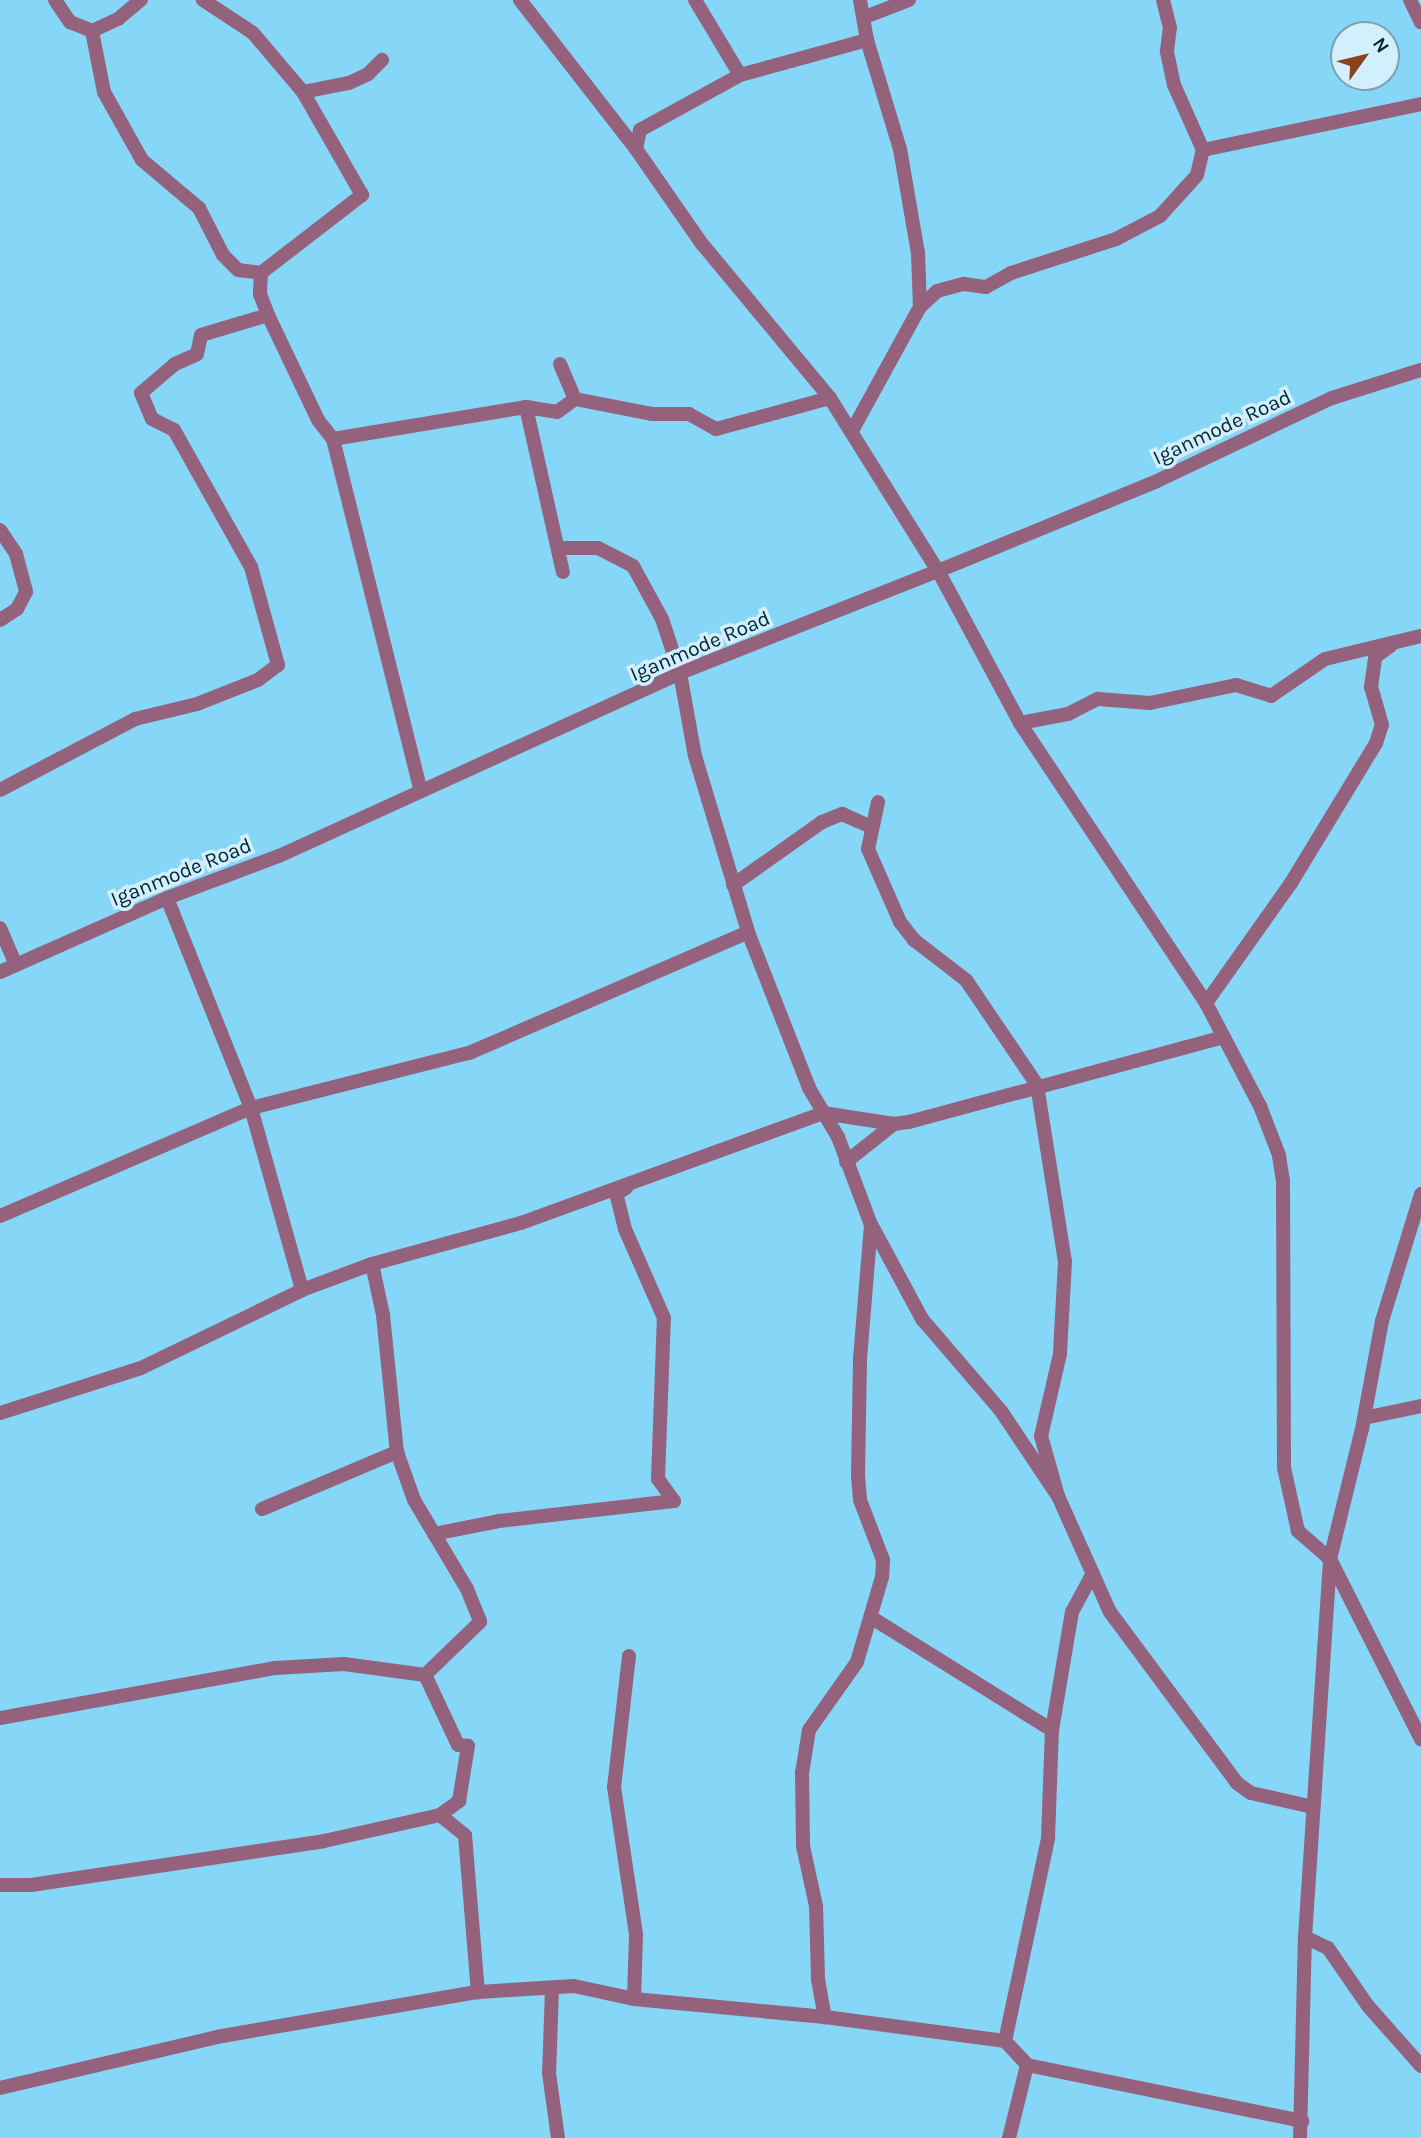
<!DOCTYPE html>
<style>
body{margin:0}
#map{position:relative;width:1421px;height:2138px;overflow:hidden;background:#85d6f7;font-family:Karla,sans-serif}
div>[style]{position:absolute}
.minor>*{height:14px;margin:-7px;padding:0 7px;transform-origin:7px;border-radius:7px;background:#94627d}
.tertiary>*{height:14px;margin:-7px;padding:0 7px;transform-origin:7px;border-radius:7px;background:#94627d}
span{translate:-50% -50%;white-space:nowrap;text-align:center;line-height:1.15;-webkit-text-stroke:7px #d1effd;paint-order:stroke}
.street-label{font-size:21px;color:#022633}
.north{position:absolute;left:1330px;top:21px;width:70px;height:70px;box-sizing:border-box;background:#d1effd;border:2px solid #7e9fac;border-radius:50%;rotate:56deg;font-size:19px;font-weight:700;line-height:28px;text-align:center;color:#022633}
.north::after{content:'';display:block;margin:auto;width:24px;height:32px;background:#88421c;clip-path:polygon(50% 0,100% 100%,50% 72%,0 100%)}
</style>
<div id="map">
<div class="minor">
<i style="left:55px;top:0;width:27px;rotate:56deg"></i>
<i style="left:70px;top:22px;width:24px;rotate:22deg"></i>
<i style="left:92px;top:31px;width:29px;rotate:-25deg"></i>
<i style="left:118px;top:19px;width:30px;rotate:-40deg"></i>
<i style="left:695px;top:0;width:87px;rotate:59deg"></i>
<i style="left:860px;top:0;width:41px;rotate:80.1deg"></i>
<i style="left:867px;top:40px;width:114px;rotate:73.2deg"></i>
<i style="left:900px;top:149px;width:106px;rotate:80.2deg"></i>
<i style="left:918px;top:253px;width:54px;rotate:87.9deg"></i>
<i style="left:1410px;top:0;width:25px;rotate:64deg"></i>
<i style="left:865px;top:17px;width:47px;rotate:-21.1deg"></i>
<i style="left:92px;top:31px;width:62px;rotate:78.9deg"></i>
<i style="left:104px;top:92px;width:78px;rotate:60.8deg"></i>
<i style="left:142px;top:160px;width:75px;rotate:40.1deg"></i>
<i style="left:199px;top:208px;width:53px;rotate:62.9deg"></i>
<i style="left:223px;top:255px;width:21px;rotate:45deg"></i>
<i style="left:238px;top:270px;width:23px;rotate:7deg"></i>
<i style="left:261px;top:273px;width:128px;rotate:-37.7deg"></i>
<i style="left:362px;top:195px;width:119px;rotate:-119.8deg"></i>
<i style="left:303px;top:92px;width:77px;rotate:-130.3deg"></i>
<i style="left:253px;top:33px;width:60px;rotate:-146.6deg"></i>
<i style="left:303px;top:92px;width:47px;rotate:-11.1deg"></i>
<i style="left:349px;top:83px;width:21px;rotate:-25deg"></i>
<i style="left:368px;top:74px;width:20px;rotate:-45deg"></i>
<i style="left:636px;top:149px;width:19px;rotate:-78deg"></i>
<i style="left:640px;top:130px;width:114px;rotate:-28.8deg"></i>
<i style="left:740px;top:75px;width:132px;rotate:-15.4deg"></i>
<i style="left:1203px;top:150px;width:223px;rotate:-11.9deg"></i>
<i style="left:261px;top:273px;width:21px;rotate:93deg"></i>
<i style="left:260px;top:294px;width:22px;rotate:69deg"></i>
<i style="left:268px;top:315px;width:116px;rotate:64.5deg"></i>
<i style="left:318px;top:420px;width:24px;rotate:52deg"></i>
<i style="left:333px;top:439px;width:361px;rotate:76deg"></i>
<i style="left:560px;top:364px;width:38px;rotate:67deg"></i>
<i style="left:526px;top:407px;width:169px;rotate:77.4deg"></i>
<i style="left:852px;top:431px;width:141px;rotate:-61.3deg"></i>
<i style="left:920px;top:307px;width:23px;rotate:-43deg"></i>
<i style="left:937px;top:291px;width:28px;rotate:-15deg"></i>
<i style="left:964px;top:284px;width:22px;rotate:8deg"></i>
<i style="left:986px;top:287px;width:29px;rotate:-29deg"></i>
<i style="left:1011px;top:273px;width:110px;rotate:-17.9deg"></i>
<i style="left:1116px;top:239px;width:50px;rotate:-27.6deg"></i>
<i style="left:1160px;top:216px;width:55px;rotate:-47.9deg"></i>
<i style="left:1197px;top:175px;width:26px;rotate:-77deg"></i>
<i style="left:1203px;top:150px;width:71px;rotate:-114deg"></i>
<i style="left:1174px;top:85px;width:35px;rotate:-102deg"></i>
<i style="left:1167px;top:51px;width:23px;rotate:-83deg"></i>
<i style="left:1170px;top:28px;width:29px;rotate:-104deg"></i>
<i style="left:333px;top:439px;width:196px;rotate:-9.4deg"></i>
<i style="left:526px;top:407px;width:31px;rotate:9deg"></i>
<i style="left:557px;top:412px;width:22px;rotate:-36deg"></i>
<i style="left:575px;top:399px;width:78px;rotate:11deg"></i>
<i style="left:652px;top:414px;width:37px"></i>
<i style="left:689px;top:414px;width:31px;rotate:29deg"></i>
<i style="left:716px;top:429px;width:118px;rotate:-15.2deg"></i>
<i style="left:0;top:530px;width:29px;rotate:56deg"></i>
<i style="left:16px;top:554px;width:39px;rotate:75deg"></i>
<i style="left:26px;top:592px;width:19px;rotate:118deg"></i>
<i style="left:17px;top:609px;width:20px;rotate:147deg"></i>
<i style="left:560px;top:548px;width:38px"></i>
<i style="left:598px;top:548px;width:39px;rotate:27deg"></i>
<i style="left:633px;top:566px;width:60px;rotate:61.3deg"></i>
<i style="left:662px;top:619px;width:57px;rotate:71.6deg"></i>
<i style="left:680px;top:673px;width:84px;rotate:79.8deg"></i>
<i style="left:695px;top:756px;width:184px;rotate:73.2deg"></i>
<i style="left:748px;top:932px;width:168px;rotate:68.6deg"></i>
<i style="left:809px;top:1088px;width:57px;rotate:59.4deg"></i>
<i style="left:838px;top:1137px;width:94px;rotate:69.4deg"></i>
<i style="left:871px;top:1225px;width:135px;rotate:94.7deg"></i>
<i style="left:860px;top:1360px;width:116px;rotate:91deg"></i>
<i style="left:858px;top:1476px;width:24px;rotate:85deg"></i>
<i style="left:860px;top:1500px;width:64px;rotate:69deg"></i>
<i style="left:883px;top:1560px;width:17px;rotate:93deg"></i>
<i style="left:882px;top:1577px;width:89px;rotate:106.4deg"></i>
<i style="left:857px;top:1662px;width:83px;rotate:125.2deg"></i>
<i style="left:809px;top:1730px;width:44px;rotate:99.2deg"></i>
<i style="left:802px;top:1773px;width:73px;rotate:89.2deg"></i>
<i style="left:803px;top:1846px;width:61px;rotate:77.8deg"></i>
<i style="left:816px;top:1906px;width:73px;rotate:88.4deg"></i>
<i style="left:818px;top:1979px;width:39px;rotate:80deg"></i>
<i style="left:1020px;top:723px;width:49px;rotate:-10.6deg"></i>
<i style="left:1068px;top:714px;width:34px;rotate:-27deg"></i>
<i style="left:1098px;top:699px;width:52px;rotate:4.4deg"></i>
<i style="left:1150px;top:703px;width:88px;rotate:-11.8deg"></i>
<i style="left:1236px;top:685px;width:37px;rotate:17deg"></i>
<i style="left:1271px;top:696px;width:65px;rotate:-34.4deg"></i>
<i style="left:1325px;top:659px;width:99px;rotate:-13.5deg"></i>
<i style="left:0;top:790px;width:153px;rotate:-27.7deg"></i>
<i style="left:135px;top:719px;width:64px;rotate:-13.6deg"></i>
<i style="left:197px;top:704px;width:66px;rotate:-21.5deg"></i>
<i style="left:258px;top:680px;width:25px;rotate:-37deg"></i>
<i style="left:278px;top:665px;width:102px;rotate:-105.4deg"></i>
<i style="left:251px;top:567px;width:157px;rotate:-119.3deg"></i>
<i style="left:174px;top:430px;width:25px;rotate:-153deg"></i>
<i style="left:152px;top:419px;width:28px;rotate:-113deg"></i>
<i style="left:141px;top:393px;width:45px;rotate:-40.5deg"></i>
<i style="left:175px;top:364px;width:24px;rotate:-24deg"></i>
<i style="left:197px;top:354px;width:19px;rotate:-78deg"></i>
<i style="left:201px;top:335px;width:70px;rotate:-16.6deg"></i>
<i style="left:878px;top:802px;width:48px;rotate:102deg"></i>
<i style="left:868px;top:849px;width:80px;rotate:66.3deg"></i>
<i style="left:900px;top:922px;width:23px;rotate:52deg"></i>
<i style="left:914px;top:940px;width:66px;rotate:37.6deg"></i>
<i style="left:966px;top:980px;width:127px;rotate:55.9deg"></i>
<i style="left:1037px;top:1085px;width:178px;rotate:81deg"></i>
<i style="left:1065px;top:1261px;width:93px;rotate:93.1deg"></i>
<i style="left:1060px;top:1354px;width:84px;rotate:103deg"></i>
<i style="left:1041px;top:1436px;width:62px;rotate:74.2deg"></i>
<i style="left:733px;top:885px;width:109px;rotate:-35.3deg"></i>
<i style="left:822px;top:822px;width:22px;rotate:-22deg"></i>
<i style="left:842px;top:814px;width:30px;rotate:24deg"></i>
<i style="left:167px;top:898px;width:226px;rotate:68.2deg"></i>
<i style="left:251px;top:1108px;width:189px;rotate:74.3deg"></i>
<i style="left:0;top:928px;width:40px;rotate:66.6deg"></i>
<i style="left:0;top:972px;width:183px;rotate:-23.9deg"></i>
<i style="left:167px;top:898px;width:120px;rotate:-20.6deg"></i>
<i style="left:279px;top:856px;width:441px;rotate:-24.5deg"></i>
<i style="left:680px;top:673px;width:277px;rotate:-21.6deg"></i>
<i style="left:938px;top:571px;width:204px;rotate:-122deg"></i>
<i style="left:830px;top:398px;width:200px;rotate:-129.7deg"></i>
<i style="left:702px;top:244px;width:116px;rotate:-124.8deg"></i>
<i style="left:636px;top:149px;width:189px;rotate:-127.9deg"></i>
<i style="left:1206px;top:1003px;width:147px;rotate:-54.7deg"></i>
<i style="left:1291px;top:883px;width:164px;rotate:-58.7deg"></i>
<i style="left:1376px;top:743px;width:19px;rotate:-72deg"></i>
<i style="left:1382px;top:725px;width:40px;rotate:-106deg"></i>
<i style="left:1371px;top:687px;width:30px;rotate:-82deg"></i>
<i style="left:1375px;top:657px;width:19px;rotate:-36deg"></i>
<i style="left:846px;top:1162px;width:61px;rotate:-38.4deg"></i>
<i style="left:0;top:1216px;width:273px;rotate:-23.3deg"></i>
<i style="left:251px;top:1108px;width:225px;rotate:-14.2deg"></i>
<i style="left:469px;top:1053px;width:304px;rotate:-23.4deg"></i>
<i style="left:872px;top:1226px;width:106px;rotate:61.7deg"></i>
<i style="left:922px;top:1319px;width:121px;rotate:49.3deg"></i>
<i style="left:1001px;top:1411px;width:102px;rotate:56.2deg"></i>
<i style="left:1058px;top:1496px;width:127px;rotate:65.9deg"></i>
<i style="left:1110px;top:1612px;width:213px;rotate:53.4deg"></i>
<i style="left:1237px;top:1783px;width:17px;rotate:36deg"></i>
<i style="left:1251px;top:1793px;width:64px;rotate:12.7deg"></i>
<i style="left:372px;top:1264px;width:52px;rotate:77.8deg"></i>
<i style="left:383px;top:1315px;width:138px;rotate:84.2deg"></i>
<i style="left:397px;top:1452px;width:51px;rotate:70.5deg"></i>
<i style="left:414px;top:1500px;width:104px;rotate:59.2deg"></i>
<i style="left:467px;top:1589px;width:35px;rotate:68deg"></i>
<i style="left:480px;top:1622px;width:76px;rotate:136.1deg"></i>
<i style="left:0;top:1413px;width:148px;rotate:-17.7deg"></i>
<i style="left:141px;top:1368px;width:179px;rotate:-25.8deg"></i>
<i style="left:302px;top:1290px;width:75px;rotate:-20.4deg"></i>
<i style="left:372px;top:1264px;width:155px;rotate:-15.4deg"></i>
<i style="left:521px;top:1223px;width:321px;rotate:-20deg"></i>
<i style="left:823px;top:1113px;width:72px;rotate:8.8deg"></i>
<i style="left:894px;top:1124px;width:15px;rotate:-8deg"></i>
<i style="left:909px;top:1122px;width:326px;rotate:-15.1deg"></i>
<i style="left:1364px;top:1418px;width:58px;rotate:-11.9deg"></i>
<i style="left:262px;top:1509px;width:147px;rotate:-22.9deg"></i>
<i style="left:434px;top:1534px;width:66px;rotate:-11.3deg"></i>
<i style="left:499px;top:1521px;width:176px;rotate:-6.5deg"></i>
<i style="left:674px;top:1501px;width:27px;rotate:-126deg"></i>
<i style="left:658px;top:1479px;width:161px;rotate:-87.9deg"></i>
<i style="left:664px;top:1318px;width:97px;rotate:-113.7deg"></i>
<i style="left:625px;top:1229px;width:36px;rotate:-104deg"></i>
<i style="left:616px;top:1194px;width:12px;rotate:-31deg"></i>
<i style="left:1330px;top:1559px;width:202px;rotate:63.2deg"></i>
<i style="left:872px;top:1618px;width:212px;rotate:31.9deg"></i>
<i style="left:629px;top:1656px;width:132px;rotate:96.5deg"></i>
<i style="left:614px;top:1787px;width:150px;rotate:81.5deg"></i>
<i style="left:636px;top:1935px;width:64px;rotate:91.8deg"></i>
<i style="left:0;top:1718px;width:280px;rotate:-10.3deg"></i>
<i style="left:275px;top:1668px;width:69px;rotate:-3.3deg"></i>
<i style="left:344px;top:1664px;width:82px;rotate:7.7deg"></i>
<i style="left:440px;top:1815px;width:32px;rotate:39deg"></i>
<i style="left:465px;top:1835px;width:158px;rotate:85.3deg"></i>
<i style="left:0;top:1885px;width:31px"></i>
<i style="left:31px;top:1885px;width:296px;rotate:-8.5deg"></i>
<i style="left:324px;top:1841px;width:119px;rotate:-12.6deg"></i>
<i style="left:440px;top:1815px;width:24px;rotate:-36deg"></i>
<i style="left:459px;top:1801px;width:56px;rotate:-80.7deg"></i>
<i style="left:468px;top:1746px;width:10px;rotate:-174deg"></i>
<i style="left:458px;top:1745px;width:77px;rotate:-115.2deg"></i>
<i style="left:1305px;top:1937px;width:25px;rotate:26deg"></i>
<i style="left:1328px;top:1948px;width:70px;rotate:55.4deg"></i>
<i style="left:1368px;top:2006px;width:80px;rotate:48.5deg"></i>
<i style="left:552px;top:1989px;width:84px;rotate:92deg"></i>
<i style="left:549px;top:2073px;width:66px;rotate:82.1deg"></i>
<i style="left:1005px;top:2041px;width:208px;rotate:-78deg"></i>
<i style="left:1048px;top:1838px;width:108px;rotate:-87.9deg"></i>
<i style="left:1052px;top:1730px;width:120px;rotate:-80.4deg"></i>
<i style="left:1072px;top:1612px;width:44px;rotate:-61.7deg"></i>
<i style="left:0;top:2088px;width:228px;rotate:-13.2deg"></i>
<i style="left:222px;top:2036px;width:260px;rotate:-9.8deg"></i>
<i style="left:478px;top:1992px;width:96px;rotate:-3.6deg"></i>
<i style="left:574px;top:1986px;width:61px;rotate:12.2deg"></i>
<i style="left:634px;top:1999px;width:192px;rotate:5.4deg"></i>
<i style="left:825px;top:2017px;width:182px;rotate:7.6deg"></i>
<i style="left:1005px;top:2041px;width:33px;rotate:47deg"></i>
<i style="left:1027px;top:2065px;width:281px;rotate:11.5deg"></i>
<i style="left:1009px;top:2138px;width:75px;rotate:-76.1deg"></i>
</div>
<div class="tertiary">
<i style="left:1330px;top:1559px;width:43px;rotate:-138.8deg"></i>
<i style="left:1298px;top:1531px;width:65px;rotate:-102.5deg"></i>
<i style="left:1284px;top:1468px;width:287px;rotate:-90.2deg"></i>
<i style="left:1283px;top:1181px;width:26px;rotate:-99deg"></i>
<i style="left:1279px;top:1155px;width:53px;rotate:-111.2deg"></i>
<i style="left:1260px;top:1106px;width:116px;rotate:-117.7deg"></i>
<i style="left:1206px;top:1003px;width:336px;rotate:-123.6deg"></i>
<i style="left:1020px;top:723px;width:173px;rotate:-118.3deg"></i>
<i style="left:938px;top:571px;width:237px;rotate:-22.3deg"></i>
<i style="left:1157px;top:481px;width:194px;rotate:-25.4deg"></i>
<i style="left:1332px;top:398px;width:93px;rotate:-17.5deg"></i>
<i style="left:1300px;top:2138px;width:201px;rotate:-88.6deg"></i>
<i style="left:1305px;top:1937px;width:379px;rotate:-86.2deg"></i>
<i style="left:1330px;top:1559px;width:134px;rotate:-76.2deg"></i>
<i style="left:1362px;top:1429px;width:110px;rotate:-79.5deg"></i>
<i style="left:1382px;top:1321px;width:133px;rotate:-72.9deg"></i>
</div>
<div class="street-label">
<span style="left:1222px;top:427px;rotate:-25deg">Iganmode Road</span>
<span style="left:700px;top:646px;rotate:-23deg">Iganmode Road</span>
<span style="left:181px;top:872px;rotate:-22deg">Iganmode Road</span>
</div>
<div class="north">N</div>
</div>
